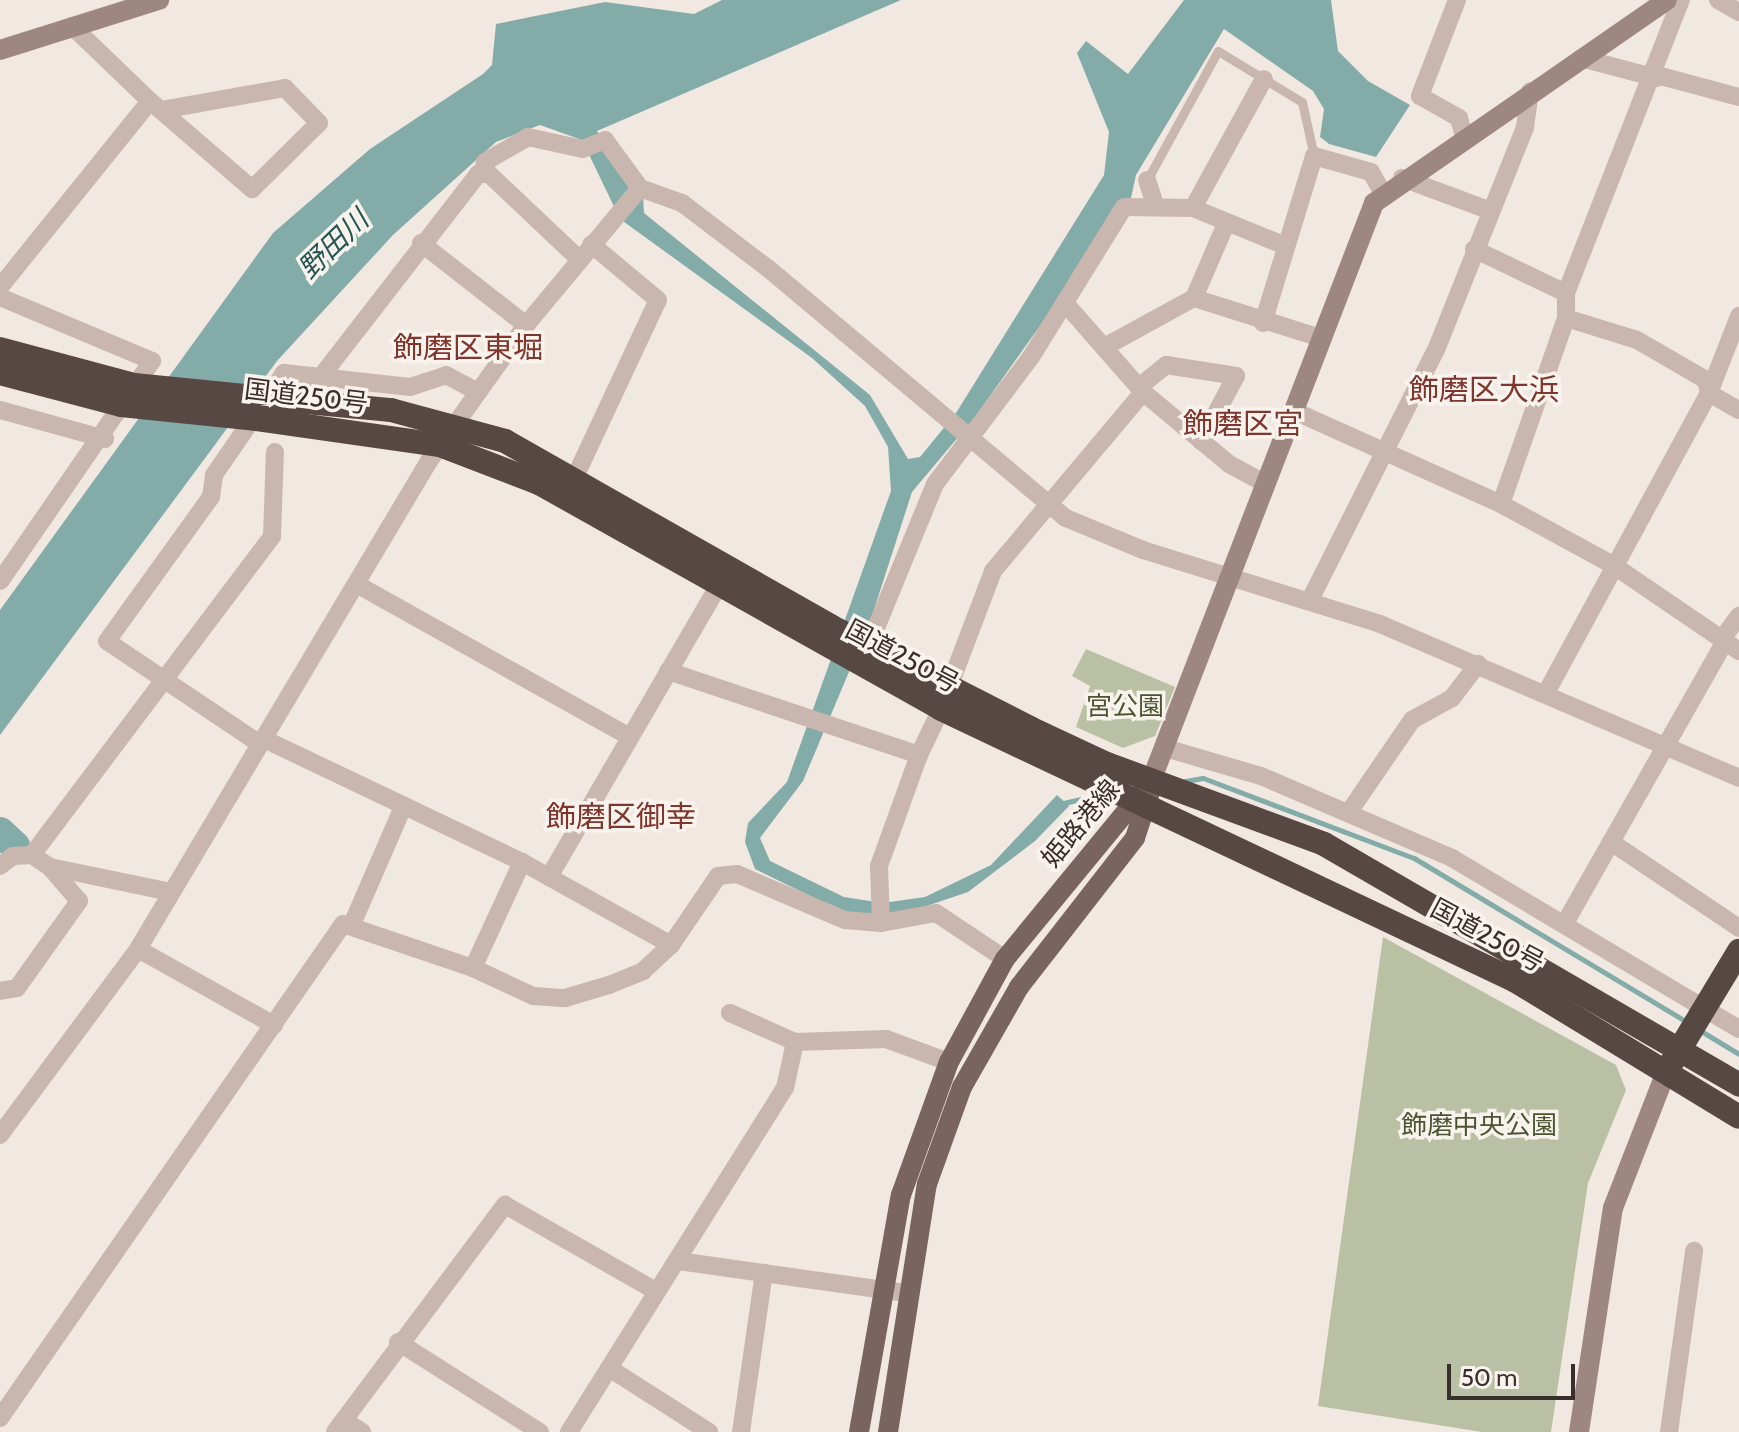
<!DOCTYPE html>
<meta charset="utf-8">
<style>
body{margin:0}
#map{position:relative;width:1739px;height:1432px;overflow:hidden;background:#f2e8e2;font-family:Cabin,"Noto Sans JP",sans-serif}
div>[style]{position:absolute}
.green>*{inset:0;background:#bac0a3}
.water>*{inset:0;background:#83aca9}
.stream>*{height:5px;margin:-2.5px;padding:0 2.5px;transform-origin:2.5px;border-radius:2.5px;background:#83aca9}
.river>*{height:30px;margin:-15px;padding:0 15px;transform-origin:15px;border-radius:15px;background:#83aca9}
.lane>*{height:9px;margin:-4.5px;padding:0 4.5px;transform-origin:4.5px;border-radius:4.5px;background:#c9b7af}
.street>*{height:18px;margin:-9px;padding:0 9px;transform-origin:9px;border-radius:9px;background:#c9b7af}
.secondary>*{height:20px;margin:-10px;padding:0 10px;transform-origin:10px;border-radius:10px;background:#9d8780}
.primary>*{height:20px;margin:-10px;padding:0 10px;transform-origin:10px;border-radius:10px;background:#79645f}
.highway>*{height:24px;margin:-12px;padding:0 12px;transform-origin:12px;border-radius:12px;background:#584844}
.highway-bridge>*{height:24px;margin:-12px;padding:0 12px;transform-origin:12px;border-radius:12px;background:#584844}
span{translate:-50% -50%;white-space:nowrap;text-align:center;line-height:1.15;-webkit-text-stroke:7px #f9f3ee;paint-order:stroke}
.street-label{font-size:26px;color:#392e2c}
.park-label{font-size:26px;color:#4c5532}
.water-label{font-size:28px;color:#255653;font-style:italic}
.quarter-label{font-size:30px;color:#80362d}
.scale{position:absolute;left:1447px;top:1364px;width:128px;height:36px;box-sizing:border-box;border:4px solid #392e2c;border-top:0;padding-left:10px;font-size:24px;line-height:28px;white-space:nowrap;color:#392e2c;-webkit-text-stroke:6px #f9f3ee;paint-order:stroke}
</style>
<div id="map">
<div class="green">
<i style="clip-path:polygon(1086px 649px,1175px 687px,1155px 736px,1123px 748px,1076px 727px,1090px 686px,1072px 676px)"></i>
<i style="clip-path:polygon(1383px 937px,1616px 1065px,1626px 1090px,1588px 1183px,1551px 1432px,1482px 1432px,1318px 1406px)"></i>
</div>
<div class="water">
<i style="clip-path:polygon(722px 0,901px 0,597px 131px,643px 196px,644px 213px,870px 395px,908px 459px,920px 457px,956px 413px,1104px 175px,1109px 132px,1077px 53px,1086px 41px,1128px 74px,1184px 0,1331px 0,1338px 51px,1368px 81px,1410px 105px,1376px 157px,1329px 144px,1320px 137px,1324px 109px,1313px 91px,1224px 29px,1136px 175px,1131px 198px,975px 417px,912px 492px,870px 622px,803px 781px,760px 838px,770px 861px,844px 897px,883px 903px,925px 897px,991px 865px,1057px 795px,1069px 806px,1035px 841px,968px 892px,909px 912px,847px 914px,755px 869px,745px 842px,748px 823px,787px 782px,891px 491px,888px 447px,865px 406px,812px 358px,620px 219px,582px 140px,540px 125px,496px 142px,393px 235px,277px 361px,0 735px,0 610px,273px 233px,370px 149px,483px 74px,492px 65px,496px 24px,605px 2px,694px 14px)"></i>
</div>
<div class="stream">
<i style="left:1180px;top:782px;width:23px;rotate:-10deg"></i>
<i style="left:1203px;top:778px;width:226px;rotate:20.8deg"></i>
<i style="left:1414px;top:858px;width:321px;rotate:31deg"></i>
<i style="left:1059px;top:804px;width:41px;rotate:-12.7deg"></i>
<i style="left:1701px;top:1031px;width:44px;rotate:31.2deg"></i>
</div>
<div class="river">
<i style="left:0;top:832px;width:21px;rotate:43deg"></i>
</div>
<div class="lane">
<i style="left:1147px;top:180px;width:147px;rotate:-61.2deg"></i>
<i style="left:1218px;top:51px;width:98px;rotate:31.3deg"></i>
<i style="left:1302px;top:102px;width:55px;rotate:77.5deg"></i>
</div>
<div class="street">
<i style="left:1457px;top:0;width:103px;rotate:111.1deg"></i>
<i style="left:1420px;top:96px;width:45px;rotate:29.4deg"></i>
<i style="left:1459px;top:118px;width:20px;rotate:75deg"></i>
<i style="left:1718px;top:0;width:24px;rotate:30deg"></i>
<i style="left:72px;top:26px;width:108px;rotate:43.9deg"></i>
<i style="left:150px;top:101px;width:135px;rotate:40.8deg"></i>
<i style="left:252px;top:189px;width:94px;rotate:-44.6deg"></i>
<i style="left:319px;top:123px;width:49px;rotate:-134.2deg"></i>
<i style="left:285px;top:88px;width:126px;rotate:169.9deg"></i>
<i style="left:1581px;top:58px;width:78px;rotate:14.9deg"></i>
<i style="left:1657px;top:75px;width:85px;rotate:15deg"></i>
<i style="left:483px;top:174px;width:12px;rotate:-81deg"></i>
<i style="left:485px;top:162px;width:50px;rotate:-30.2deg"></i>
<i style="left:528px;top:137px;width:56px;rotate:12.3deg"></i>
<i style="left:583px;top:149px;width:24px;rotate:-22deg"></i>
<i style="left:605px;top:140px;width:59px;rotate:53.9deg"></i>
<i style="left:640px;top:188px;width:45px;rotate:19.7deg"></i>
<i style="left:682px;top:203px;width:111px;rotate:37.3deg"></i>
<i style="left:770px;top:270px;width:386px;rotate:40deg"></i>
<i style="left:1066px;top:518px;width:83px;rotate:22.6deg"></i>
<i style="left:1143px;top:550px;width:248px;rotate:17.3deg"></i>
<i style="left:1380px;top:624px;width:391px;rotate:23.2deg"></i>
<i style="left:1402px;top:178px;width:90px;rotate:20.3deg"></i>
<i style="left:1147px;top:180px;width:25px;rotate:72deg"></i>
<i style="left:1193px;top:208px;width:147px;rotate:-61.2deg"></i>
<i style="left:421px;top:243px;width:133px;rotate:38deg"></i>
<i style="left:1474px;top:249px;width:102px;rotate:25.6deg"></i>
<i style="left:0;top:287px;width:239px;rotate:-51.1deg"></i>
<i style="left:0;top:297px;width:165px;rotate:22.8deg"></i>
<i style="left:152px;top:361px;width:267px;rotate:124.6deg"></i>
<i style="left:1194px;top:298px;width:78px;rotate:-66.7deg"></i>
<i style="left:1065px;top:303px;width:118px;rotate:48.8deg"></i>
<i style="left:1143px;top:392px;width:112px;rotate:39.9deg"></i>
<i style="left:1229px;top:464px;width:42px;rotate:28.4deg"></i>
<i style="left:1566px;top:318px;width:74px;rotate:17.2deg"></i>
<i style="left:1637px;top:340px;width:80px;rotate:30.1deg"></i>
<i style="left:1706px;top:380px;width:13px;rotate:77deg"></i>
<i style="left:1709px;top:393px;width:34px;rotate:30deg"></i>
<i style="left:1263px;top:323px;width:175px;rotate:-73deg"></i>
<i style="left:1314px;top:156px;width:59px;rotate:15.7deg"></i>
<i style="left:1371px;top:172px;width:25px;rotate:61deg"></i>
<i style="left:1108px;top:345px;width:98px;rotate:-28.7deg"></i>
<i style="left:1194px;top:298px;width:133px;rotate:17.5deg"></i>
<i style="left:316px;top:383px;width:264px;rotate:-52.2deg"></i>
<i style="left:478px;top:174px;width:10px;rotate:-6deg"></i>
<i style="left:488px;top:173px;width:125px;rotate:43.4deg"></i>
<i style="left:1139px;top:387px;width:35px;rotate:-39deg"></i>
<i style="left:1166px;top:365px;width:71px;rotate:8.9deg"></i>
<i style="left:1236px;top:376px;width:74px;rotate:118.3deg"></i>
<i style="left:0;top:410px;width:109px;rotate:15.4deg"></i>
<i style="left:1294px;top:411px;width:227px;rotate:24.2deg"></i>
<i style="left:1501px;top:504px;width:128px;rotate:28.6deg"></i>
<i style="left:1613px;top:565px;width:153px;rotate:34.3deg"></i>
<i style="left:575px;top:477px;width:195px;rotate:-64.9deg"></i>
<i style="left:658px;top:300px;width:87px;rotate:-140.1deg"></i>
<i style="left:1501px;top:504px;width:197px;rotate:-70.7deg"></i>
<i style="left:1566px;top:318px;width:25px;rotate:-90deg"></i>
<i style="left:1566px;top:293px;width:315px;rotate:-68.6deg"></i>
<i style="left:358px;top:585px;width:309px;rotate:29.2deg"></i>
<i style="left:1310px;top:600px;width:280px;rotate:-63.3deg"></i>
<i style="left:1436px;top:350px;width:240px;rotate:-68.2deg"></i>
<i style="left:1525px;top:127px;width:36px;rotate:-82deg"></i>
<i style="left:1722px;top:639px;width:29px;rotate:-54deg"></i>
<i style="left:869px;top:645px;width:174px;rotate:-67.7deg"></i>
<i style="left:935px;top:484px;width:159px;rotate:-52.9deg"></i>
<i style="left:1031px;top:357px;width:176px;rotate:-58.2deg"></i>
<i style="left:1124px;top:207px;width:69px;rotate:0.8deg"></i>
<i style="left:1193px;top:208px;width:97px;rotate:22.3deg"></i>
<i style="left:668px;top:671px;width:265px;rotate:18.5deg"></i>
<i style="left:919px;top:755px;width:51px;rotate:-64.4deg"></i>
<i style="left:949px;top:687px;width:124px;rotate:-69.2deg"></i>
<i style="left:993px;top:571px;width:234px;rotate:-50deg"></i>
<i style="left:1546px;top:693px;width:341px;rotate:-61.5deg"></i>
<i style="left:1709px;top:393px;width:83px;rotate:-68.7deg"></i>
<i style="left:264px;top:739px;width:286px;rotate:25.5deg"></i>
<i style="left:522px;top:862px;width:171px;rotate:29.1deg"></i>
<i style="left:260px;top:744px;width:184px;rotate:-146.1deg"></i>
<i style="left:107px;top:641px;width:178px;rotate:-54.2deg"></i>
<i style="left:211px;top:497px;width:22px;rotate:-82deg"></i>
<i style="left:214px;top:475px;width:124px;rotate:-55.5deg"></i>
<i style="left:284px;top:373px;width:127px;rotate:6.3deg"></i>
<i style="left:410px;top:387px;width:38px;rotate:-18deg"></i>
<i style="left:446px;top:375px;width:36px;rotate:28deg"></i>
<i style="left:1165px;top:748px;width:100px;rotate:16.3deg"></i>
<i style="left:1261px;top:776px;width:208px;rotate:23.2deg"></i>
<i style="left:1452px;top:858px;width:334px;rotate:30.8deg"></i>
<i style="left:1349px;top:812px;width:112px;rotate:-55.6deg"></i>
<i style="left:1412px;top:720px;width:46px;rotate:-28.8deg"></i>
<i style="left:1452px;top:698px;width:43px;rotate:-52.6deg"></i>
<i style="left:1611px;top:842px;width:154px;rotate:33.9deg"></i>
<i style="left:32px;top:855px;width:399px;rotate:-53deg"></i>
<i style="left:272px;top:536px;width:84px;rotate:-88deg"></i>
<i style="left:0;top:866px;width:16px;rotate:-38deg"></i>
<i style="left:13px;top:856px;width:19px;rotate:-3deg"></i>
<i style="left:32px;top:855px;width:22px;rotate:34deg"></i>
<i style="left:50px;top:867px;width:124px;rotate:11.7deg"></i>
<i style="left:549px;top:877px;width:350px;rotate:-59.8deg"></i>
<i style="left:353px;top:922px;width:125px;rotate:-66.5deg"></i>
<i style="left:881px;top:923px;width:57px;rotate:-92deg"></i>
<i style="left:879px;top:866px;width:118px;rotate:-70.2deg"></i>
<i style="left:1565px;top:923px;width:324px;rotate:-60.4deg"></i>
<i style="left:138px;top:949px;width:156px;rotate:29.2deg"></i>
<i style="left:473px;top:968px;width:66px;rotate:25deg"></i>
<i style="left:533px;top:996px;width:32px;rotate:4deg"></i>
<i style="left:565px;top:998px;width:46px;rotate:-16.5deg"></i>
<i style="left:609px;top:985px;width:37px;rotate:-22deg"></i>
<i style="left:643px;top:971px;width:38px;rotate:-43deg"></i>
<i style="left:671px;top:945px;width:83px;rotate:-55.7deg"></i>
<i style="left:718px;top:876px;width:19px;rotate:-6deg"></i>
<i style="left:737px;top:874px;width:117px;rotate:23.1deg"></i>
<i style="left:845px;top:920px;width:36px;rotate:5deg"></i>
<i style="left:881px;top:923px;width:56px;rotate:-10.3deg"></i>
<i style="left:936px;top:913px;width:83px;rotate:33.7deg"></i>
<i style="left:0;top:991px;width:17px;rotate:-10deg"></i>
<i style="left:17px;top:988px;width:107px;rotate:-54.5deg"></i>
<i style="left:79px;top:901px;width:45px;rotate:-130.5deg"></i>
<i style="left:730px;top:1013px;width:71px;rotate:24deg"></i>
<i style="left:0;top:1135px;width:232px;rotate:-53.4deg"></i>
<i style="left:138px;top:949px;width:568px;rotate:-59.19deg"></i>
<i style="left:429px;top:461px;width:167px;rotate:-54.5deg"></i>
<i style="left:526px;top:325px;width:178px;rotate:-50.2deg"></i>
<i style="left:678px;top:1261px;width:231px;rotate:8deg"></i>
<i style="left:398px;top:1342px;width:168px;rotate:32.4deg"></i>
<i style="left:609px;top:1368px;width:119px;rotate:32.6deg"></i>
<i style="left:0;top:1418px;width:601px;rotate:-55.23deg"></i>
<i style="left:343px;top:924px;width:137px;rotate:18.7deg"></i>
<i style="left:473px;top:968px;width:117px;rotate:-65.2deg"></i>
<i style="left:344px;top:1420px;width:22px;rotate:34deg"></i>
<i style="left:335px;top:1432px;width:284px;rotate:-53.2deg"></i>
<i style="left:505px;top:1205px;width:174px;rotate:29.7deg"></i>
<i style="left:569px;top:1432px;width:406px;rotate:-57.9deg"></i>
<i style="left:785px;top:1088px;width:47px;rotate:-77.7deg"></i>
<i style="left:795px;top:1042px;width:91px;rotate:-1.9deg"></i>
<i style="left:886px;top:1039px;width:67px;rotate:20.1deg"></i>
<i style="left:741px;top:1432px;width:161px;rotate:-81.8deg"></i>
<i style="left:1669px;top:1432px;width:183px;rotate:-82.1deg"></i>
</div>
<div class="secondary">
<i style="left:0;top:50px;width:167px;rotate:-17.5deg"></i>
<i style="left:1151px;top:781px;width:620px;rotate:-68.9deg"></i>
<i style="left:1374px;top:203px;width:356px;rotate:-34.7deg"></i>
<i style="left:1579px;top:1432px;width:227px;rotate:-81.4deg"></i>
<i style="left:1613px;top:1208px;width:146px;rotate:-68.7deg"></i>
</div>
<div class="primary">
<i style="left:859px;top:1432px;width:241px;rotate:-80deg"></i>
<i style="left:901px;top:1195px;width:141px;rotate:-70.2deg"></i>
<i style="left:949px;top:1062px;width:117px;rotate:-61.5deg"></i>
<i style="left:1005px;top:959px;width:216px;rotate:-50.6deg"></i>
<i style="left:888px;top:1432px;width:251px;rotate:-81.1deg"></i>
<i style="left:927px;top:1184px;width:103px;rotate:-70.2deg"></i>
<i style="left:962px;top:1087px;width:115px;rotate:-60.3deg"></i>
<i style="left:1019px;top:987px;width:189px;rotate:-52.1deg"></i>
<i style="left:1135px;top:838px;width:48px;rotate:-71.9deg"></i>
</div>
<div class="highway">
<i style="left:0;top:349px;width:139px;rotate:15deg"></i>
<i style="left:0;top:373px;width:125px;rotate:14.8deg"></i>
<i style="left:274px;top:399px;width:118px;rotate:5.4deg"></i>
<i style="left:391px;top:410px;width:118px;rotate:15.2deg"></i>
<i style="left:505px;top:441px;width:374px;rotate:29.6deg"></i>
<i style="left:830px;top:626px;width:225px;rotate:27deg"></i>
<i style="left:1030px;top:728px;width:85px;rotate:25.1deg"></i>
<i style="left:1107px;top:764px;width:231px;rotate:20.2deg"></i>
<i style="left:1324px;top:844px;width:480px;rotate:30.1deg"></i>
<i style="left:257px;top:419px;width:185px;rotate:8.1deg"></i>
<i style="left:440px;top:445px;width:106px;rotate:21deg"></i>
<i style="left:539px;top:483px;width:461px;rotate:29.3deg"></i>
<i style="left:941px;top:709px;width:634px;rotate:25.31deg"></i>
<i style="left:1514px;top:980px;width:263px;rotate:31.3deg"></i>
<i style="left:1672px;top:1062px;width:130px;rotate:-58.9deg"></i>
</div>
<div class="highway-bridge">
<i style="left:134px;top:385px;width:141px;rotate:5.7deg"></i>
<i style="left:121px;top:405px;width:137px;rotate:5.9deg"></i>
</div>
<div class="street-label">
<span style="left:306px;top:397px;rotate:7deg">国道250号</span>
<span style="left:902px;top:657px;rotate:28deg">国道250号</span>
<span style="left:1081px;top:824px;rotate:-50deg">姫路港線</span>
<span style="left:1487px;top:936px;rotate:28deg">国道250号</span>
</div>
<div class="park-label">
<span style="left:1125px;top:707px">宮公園</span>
<span style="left:1479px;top:1126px">飾磨中央公園</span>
</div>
<div class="water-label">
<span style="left:333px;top:244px;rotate:-44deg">野田川</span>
</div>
<div class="quarter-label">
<span style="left:468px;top:348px">飾磨区東堀</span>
<span style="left:1484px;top:390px">飾磨区大浜</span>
<span style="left:1243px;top:424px">飾磨区宮</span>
<span style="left:621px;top:817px">飾磨区御幸</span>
</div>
<div class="scale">50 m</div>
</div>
